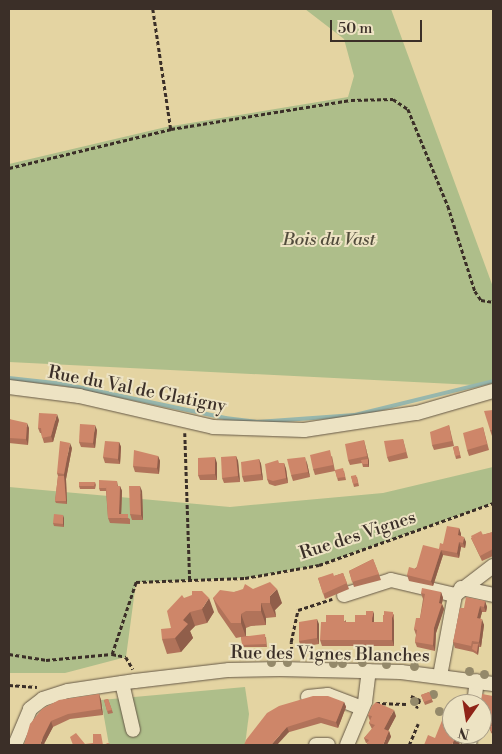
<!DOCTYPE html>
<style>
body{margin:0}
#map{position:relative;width:502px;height:754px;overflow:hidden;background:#e4d4a2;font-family:"Libre Bodoni",serif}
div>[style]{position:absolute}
.green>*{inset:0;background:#aebe8a}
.stream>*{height:4px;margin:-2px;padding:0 2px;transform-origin:2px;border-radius:2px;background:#97b7ad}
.path>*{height:2.5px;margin-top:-1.25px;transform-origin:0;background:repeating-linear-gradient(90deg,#3b2f28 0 4px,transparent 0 6.5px)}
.roads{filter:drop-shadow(0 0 1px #655846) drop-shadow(0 0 1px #655846)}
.minor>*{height:14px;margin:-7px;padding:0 7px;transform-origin:7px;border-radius:7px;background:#ede3c3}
.trees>*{width:9px;height:9px;margin:-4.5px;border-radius:50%;background:#94896a}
.wall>*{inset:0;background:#b1735a}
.shaded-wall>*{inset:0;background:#905e4a}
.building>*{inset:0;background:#ce8669}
span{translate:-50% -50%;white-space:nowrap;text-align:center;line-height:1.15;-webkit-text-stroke:4px #ede3c3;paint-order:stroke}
.park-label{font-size:18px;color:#524c3c;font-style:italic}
.street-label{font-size:18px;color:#3b2f28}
.frame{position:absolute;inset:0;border:10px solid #3b2f28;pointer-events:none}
.north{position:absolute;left:442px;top:694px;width:50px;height:50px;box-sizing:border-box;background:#ede3c3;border:1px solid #a69b85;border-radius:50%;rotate:193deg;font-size:14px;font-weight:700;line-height:20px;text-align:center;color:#3b2f28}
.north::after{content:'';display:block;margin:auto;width:18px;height:22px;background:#8f2418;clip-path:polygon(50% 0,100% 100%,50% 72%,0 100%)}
.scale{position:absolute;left:330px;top:20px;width:92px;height:22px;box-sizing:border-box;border:2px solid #3b2f28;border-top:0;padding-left:6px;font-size:15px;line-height:18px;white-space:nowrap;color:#3b2f28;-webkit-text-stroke:4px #ede3c3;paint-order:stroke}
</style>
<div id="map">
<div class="green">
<i style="clip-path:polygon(305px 9px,391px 9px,493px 287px,493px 381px,474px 385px,9px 362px,9px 164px,166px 127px,348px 97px,354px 76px,344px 39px)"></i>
<i style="clip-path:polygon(493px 467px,493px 503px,319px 565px,245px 578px,136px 582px,126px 657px,65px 673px,9px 673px,9px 487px,230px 507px,383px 493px)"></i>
<i style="clip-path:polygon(245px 687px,249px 714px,245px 745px,109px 745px,101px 700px)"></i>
</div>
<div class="stream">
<i style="left:9px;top:378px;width:55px;rotate:6.2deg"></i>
<i style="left:64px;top:384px;width:165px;rotate:11.9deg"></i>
<i style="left:225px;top:418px;width:32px;rotate:7deg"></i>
<i style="left:257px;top:422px;width:98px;rotate:-4.1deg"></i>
<i style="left:355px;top:415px;width:142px;rotate:-13.8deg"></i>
</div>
<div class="path">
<i style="left:153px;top:9px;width:121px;rotate:81.5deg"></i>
<i style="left:9px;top:168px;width:167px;rotate:-13.5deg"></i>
<i style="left:171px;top:129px;width:182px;rotate:-9.2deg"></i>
<i style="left:351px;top:100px;width:42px;rotate:-1.4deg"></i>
<i style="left:393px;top:99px;width:18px;rotate:34deg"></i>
<i style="left:408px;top:109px;width:105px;rotate:67.6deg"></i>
<i style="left:448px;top:206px;width:89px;rotate:72.4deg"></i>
<i style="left:475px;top:291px;width:11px;rotate:56deg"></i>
<i style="left:481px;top:300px;width:12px;rotate:9deg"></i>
<i style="left:185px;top:433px;width:147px;rotate:88.1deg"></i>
<i style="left:9px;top:654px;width:37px;rotate:9deg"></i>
<i style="left:46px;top:660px;width:66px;rotate:-5.2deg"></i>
<i style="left:112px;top:654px;width:76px;rotate:-71.6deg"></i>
<i style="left:136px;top:582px;width:109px;rotate:-2.1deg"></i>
<i style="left:245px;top:578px;width:75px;rotate:-10deg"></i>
<i style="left:319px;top:565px;width:185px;rotate:-19.6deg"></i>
<i style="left:112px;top:654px;width:14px;rotate:12deg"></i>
<i style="left:126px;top:657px;width:14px;rotate:60deg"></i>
<i style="left:292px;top:657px;width:15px;rotate:-94deg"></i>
<i style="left:291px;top:642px;width:33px;rotate:-78deg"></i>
<i style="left:298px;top:610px;width:36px;rotate:-18deg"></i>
<i style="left:9px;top:685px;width:28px;rotate:4deg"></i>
<i style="left:411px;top:696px;width:10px;rotate:24deg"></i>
<i style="left:420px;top:700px;width:9px;rotate:111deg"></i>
<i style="left:376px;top:703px;width:30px;rotate:2deg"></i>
<i style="left:409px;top:745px;width:23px;rotate:-67deg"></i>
</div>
<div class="roads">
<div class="minor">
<i style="left:9px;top:387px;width:71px;rotate:7.3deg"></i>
<i style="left:79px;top:396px;width:138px;rotate:13deg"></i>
<i style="left:213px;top:427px;width:91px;rotate:1.9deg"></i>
<i style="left:304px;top:430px;width:114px;rotate:-8.6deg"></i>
<i style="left:417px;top:413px;width:79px;rotate:-16.1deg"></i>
<i style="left:461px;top:588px;width:33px;rotate:12deg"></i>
<i style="left:344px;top:595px;width:49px;rotate:-17.7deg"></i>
<i style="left:391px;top:580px;width:66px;rotate:13.2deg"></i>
<i style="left:440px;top:676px;width:82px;rotate:-79.5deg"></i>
<i style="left:455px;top:595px;width:48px;rotate:-37.3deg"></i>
<i style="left:122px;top:683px;width:48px;rotate:76.8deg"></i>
<i style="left:308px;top:697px;width:20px;rotate:-6deg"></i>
<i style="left:328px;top:695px;width:36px;rotate:21deg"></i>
<i style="left:474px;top:704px;width:23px;rotate:-83deg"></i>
<i style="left:15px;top:745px;width:39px;rotate:-67deg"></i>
<i style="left:30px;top:709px;width:16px;rotate:-38deg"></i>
<i style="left:43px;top:699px;width:26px;rotate:-18deg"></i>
<i style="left:68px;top:691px;width:68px;rotate:-8.5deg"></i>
<i style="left:135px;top:681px;width:95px;rotate:-6.7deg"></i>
<i style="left:229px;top:670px;width:51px;rotate:-1.1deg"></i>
<i style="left:280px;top:669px;width:121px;rotate:1.4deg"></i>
<i style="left:401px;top:672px;width:93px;rotate:7.4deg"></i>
<i style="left:316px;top:745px;width:12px"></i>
<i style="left:347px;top:745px;width:47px;rotate:-67.3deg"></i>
<i style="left:365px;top:702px;width:31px;rotate:-83deg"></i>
<i style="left:469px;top:745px;width:11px;rotate:-80deg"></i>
</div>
</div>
<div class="trees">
<i style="left:271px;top:662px"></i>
<i style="left:287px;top:662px"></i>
<i style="left:319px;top:662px"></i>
<i style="left:362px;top:662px"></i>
<i style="left:333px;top:663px"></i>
<i style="left:342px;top:663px"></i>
<i style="left:386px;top:664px"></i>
<i style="left:414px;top:666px"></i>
<i style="left:469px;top:671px"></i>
<i style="left:484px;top:674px"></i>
<i style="left:433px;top:694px"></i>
<i style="left:414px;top:701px"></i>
<i style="left:439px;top:711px"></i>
</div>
<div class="wall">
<i style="clip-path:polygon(493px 410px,493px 435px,492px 436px,490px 430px)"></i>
<i style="clip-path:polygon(9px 419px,29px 428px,28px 445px,9px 443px)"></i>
<i style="clip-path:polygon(59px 420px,53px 442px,44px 443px,41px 433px,40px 433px,38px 428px)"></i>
<i style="clip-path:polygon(449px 425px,454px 446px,434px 450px,432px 445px)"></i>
<i style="clip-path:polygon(483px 427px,489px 450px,469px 456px,467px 450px)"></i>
<i style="clip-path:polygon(97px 430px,95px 448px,81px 447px,79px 442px)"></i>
<i style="clip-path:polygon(403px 439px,408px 458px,389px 462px,387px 457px)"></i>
<i style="clip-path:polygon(364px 440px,369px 461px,369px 467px,363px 467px,362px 463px,350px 465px,348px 460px)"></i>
<i style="clip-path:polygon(119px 442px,121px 447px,120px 464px,105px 463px,103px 457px)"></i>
<i style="clip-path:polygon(458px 446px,461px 458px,456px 459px,453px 447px)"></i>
<i style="clip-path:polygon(72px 448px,66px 479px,67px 504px,56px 503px,55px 501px,58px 476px,57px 473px)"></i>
<i style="clip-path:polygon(158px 456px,160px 461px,159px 474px,135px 472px,133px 466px)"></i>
<i style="clip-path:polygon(236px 456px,238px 461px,240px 482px,224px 483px,222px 478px)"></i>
<i style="clip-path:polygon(332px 456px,335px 471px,315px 475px,313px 469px)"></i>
<i style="clip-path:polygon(259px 459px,261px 464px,263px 480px,244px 482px,242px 476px)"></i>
<i style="clip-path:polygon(217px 463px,217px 480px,200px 480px,198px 475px)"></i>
<i style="clip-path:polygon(279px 463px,284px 463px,286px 469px,288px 483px,275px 486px,269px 484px,267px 479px)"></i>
<i style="clip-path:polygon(307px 463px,310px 477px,293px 481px,291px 475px)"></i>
<i style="clip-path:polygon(335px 470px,344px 471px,346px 480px,338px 481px)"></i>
<i style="clip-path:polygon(351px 476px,357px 477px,359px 486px,354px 487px)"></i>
<i style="clip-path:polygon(117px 481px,118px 486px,120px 486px,122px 491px,121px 514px,130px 519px,130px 524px,110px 523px,108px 518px,106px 491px,100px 491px,99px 488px)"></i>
<i style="clip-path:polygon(95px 482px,96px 485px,95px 489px,80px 489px,79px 486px)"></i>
<i style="clip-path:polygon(142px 491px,143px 520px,132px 520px,130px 514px)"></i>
<i style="clip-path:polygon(64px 518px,64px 527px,54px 526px,53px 523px)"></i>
<i style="clip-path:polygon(459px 528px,461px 534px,461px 536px,466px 542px,465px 548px,461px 547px,459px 558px,443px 555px,433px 586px,409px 581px,407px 575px,439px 549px)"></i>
<i style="clip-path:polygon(493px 532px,493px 556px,482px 561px,471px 538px)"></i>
<i style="clip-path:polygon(373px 559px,381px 580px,354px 587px,349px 571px)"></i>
<i style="clip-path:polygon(343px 573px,349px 589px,325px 599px,318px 578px,334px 576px)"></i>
<i style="clip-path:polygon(253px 589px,282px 603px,275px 610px,276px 617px,266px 618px,266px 625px,251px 626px,246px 628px,246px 636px,266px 637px,267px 647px,243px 647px,241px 637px,236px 638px,218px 612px,213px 598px,234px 592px)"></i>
<i style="clip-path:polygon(441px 592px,443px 598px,442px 604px,444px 609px,436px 633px,435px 651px,417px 647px,415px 642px,416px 635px,414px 629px,420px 618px,423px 599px,421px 593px)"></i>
<i style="clip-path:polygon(184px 598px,214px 612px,207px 623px,195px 626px,190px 631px,193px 638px,181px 652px,167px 654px,162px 639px,171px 628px)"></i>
<i style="clip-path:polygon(485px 601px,487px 607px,486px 612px,482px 612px,480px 619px,484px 625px,481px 647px,479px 647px,478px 655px,473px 652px,455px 648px,453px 642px,464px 608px)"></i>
<i style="clip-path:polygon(374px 614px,374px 622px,383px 622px,394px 614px,394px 646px,322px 646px,320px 640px,346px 620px,346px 622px,355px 622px,366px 615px)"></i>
<i style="clip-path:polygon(319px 624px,319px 644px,301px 647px,299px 641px)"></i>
<i style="clip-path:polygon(429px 692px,433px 702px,425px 705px,421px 695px)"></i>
<i style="clip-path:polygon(99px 694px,101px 700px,103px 715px,70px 719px,53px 727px,45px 742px,30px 724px)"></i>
<i style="clip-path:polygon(493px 696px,493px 734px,491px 733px,490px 728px,482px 727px,482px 704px)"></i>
<i style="clip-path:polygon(108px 699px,113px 713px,108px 714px,104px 700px)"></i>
<i style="clip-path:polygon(344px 702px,346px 707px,338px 728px,321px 723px,244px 745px)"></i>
<i style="clip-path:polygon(368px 715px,396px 716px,388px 731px,389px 731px,391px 737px,366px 743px,364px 738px,372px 729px,369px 723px,370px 721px)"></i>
</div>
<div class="shaded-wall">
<i style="clip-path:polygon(57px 414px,59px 420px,53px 442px,51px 436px)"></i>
<i style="clip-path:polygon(27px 423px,29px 428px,28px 445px,26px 439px)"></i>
<i style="clip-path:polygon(95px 425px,97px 430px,95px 448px,93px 443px)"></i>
<i style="clip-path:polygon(364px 440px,369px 461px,369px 467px,368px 464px,368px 459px)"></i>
<i style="clip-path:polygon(119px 442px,121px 447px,120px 464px,118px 459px)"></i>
<i style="clip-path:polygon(70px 443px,72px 448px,66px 479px,67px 504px,66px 501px,64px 476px,64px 474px)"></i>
<i style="clip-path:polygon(158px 456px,160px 461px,159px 474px,157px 468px)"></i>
<i style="clip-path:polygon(236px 456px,238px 461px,240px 482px,238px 476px)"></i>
<i style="clip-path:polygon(215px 457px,217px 463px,217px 480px,215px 474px)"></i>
<i style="clip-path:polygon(305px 457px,307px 463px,310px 477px,308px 472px)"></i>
<i style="clip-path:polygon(259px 459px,261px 464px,263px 480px,261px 474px)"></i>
<i style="clip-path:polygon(284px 463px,286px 469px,288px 483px,286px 478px)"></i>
<i style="clip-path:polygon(120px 486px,122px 491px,121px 519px,119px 514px)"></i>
<i style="clip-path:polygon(140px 486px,142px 491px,143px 520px,141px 515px)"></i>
<i style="clip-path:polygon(63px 515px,64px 518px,64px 527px,63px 524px)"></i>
<i style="clip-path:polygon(459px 528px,461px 534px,460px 541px,458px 535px)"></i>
<i style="clip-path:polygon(464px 537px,466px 542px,465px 548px,463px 543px)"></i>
<i style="clip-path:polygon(459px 542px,461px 547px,459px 558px,457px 553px)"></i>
<i style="clip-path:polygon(441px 550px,443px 555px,433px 586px,431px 581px)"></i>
<i style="clip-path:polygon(277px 589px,282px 603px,275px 610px,276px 617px,270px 603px,270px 596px)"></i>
<i style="clip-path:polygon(441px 592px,443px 598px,441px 607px,442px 604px,444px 609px,436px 633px,435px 651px,433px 645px,434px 628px)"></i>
<i style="clip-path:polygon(209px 598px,214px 612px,207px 623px,202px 609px)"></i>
<i style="clip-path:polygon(485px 601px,487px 607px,486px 612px,484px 607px)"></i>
<i style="clip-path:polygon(261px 603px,266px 618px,266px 625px,261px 611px)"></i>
<i style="clip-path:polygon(480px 606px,482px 612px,479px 624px,477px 618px)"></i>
<i style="clip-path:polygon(373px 611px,374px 614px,374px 628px,372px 622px)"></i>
<i style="clip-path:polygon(190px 612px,195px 626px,190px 631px,193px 638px,181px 652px,175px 638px,183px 620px)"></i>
<i style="clip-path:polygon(241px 614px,246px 628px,246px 637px,241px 623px)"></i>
<i style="clip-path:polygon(392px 615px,394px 621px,394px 646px,392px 640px)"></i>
<i style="clip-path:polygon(317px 619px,319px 624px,319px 644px,317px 638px)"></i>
<i style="clip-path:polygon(482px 619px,484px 625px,481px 647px,479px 642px)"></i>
<i style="clip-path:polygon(478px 644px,479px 647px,478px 655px,477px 652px)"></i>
<i style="clip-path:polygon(99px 694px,101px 700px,103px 715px,101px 709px)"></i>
<i style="clip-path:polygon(344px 702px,346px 707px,338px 728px,336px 722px)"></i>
<i style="clip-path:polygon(394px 710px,396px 716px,386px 735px,384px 729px)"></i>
<i style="clip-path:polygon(51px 721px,53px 727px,45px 742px,44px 745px,40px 745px,43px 737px)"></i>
<i style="clip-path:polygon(287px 727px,289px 732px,277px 745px,271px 745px)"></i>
<i style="clip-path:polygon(389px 731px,391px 737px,387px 745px,383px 745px)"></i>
<i style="clip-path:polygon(453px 734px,458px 734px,457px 735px,460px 742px,459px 745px,453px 745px)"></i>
</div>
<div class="building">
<i style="clip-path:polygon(493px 410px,493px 430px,490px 430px,484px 411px)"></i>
<i style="clip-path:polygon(39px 413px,57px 414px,51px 436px,42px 438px,41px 428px,38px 428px)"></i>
<i style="clip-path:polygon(9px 419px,27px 423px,26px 439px,9px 438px)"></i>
<i style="clip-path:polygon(80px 424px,95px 425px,93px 443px,79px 442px)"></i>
<i style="clip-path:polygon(449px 425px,452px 441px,432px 445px,430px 432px)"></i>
<i style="clip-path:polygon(483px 427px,487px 444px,467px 450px,463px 433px)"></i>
<i style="clip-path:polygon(403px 439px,406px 452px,387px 457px,384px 441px)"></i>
<i style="clip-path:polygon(364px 440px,367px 456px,348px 460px,345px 444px)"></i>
<i style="clip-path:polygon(60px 441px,70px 443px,64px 474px,57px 473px)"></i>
<i style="clip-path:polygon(105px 441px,119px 442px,118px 459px,103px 457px)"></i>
<i style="clip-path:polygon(458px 446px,460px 455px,455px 456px,453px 447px)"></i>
<i style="clip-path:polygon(134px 450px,158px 456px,157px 468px,133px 466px)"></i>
<i style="clip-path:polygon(330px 450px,333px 465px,313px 469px,310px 455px)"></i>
<i style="clip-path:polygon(236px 456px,238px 476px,222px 478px,221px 457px)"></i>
<i style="clip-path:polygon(215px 457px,215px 474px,198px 475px,198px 458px)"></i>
<i style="clip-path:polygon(305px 457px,308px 472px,291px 475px,287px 459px)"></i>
<i style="clip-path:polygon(259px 459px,261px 474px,242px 476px,241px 462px)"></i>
<i style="clip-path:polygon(368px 459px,368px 464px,362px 464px,361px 460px)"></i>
<i style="clip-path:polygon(278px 460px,279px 463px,284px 463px,286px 478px,273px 481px,267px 479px,265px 464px)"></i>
<i style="clip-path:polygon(343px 468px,345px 477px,337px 478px,335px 470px)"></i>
<i style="clip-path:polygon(356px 475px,358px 483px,353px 484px,351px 476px)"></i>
<i style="clip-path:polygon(58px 476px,64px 476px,66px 501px,55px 501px)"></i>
<i style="clip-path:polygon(99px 480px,117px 481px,117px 486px,118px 486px,106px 486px,106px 488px,99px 488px)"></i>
<i style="clip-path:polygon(79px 482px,95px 482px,94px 486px,79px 486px)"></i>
<i style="clip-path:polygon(106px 486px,120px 486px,119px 514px,128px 514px,128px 518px,108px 518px)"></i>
<i style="clip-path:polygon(129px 486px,140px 486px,141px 515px,130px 514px)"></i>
<i style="clip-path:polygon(54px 514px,63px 515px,63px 524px,53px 523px)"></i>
<i style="clip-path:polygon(447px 526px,459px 528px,458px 535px,464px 537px,463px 543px,459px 542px,457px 553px,441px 550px,431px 581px,407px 575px,409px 567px,416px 569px,423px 545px,439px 549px,440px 543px,443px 544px)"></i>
<i style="clip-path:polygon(481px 531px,483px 535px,472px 538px,471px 536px)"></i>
<i style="clip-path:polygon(493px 532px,493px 549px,480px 556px,471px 538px)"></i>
<i style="clip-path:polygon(373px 559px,379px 574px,352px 582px,349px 571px)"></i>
<i style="clip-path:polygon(333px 573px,334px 576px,343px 573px,347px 583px,323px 594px,318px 578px)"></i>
<i style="clip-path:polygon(270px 582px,277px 589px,270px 596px,270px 603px,261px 603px,261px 611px,246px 611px,241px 614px,241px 623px,231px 623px,213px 598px,220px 590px,234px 592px,243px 589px,245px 584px,253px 589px)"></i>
<i style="clip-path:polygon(422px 588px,441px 592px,439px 603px,442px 604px,434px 628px,433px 645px,415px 642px,417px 630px,414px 629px,416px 618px,420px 618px,425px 594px,421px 593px)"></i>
<i style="clip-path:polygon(192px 591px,202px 591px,209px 598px,202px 609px,190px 612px,183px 620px,188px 624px,175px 638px,162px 639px,161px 629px,171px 628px,167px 611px,182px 595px,184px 598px,192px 595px)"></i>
<i style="clip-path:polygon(466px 597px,485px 601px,484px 607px,480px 606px,477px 618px,482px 619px,479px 642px,472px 641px,471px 646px,453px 642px,460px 608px,464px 608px)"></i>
<i style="clip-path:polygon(366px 611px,373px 611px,373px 618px,372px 615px,366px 615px)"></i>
<i style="clip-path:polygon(384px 611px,393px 612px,393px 618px,392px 615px,384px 615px)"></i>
<i style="clip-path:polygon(326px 615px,344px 615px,344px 622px,355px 622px,355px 615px,372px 615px,372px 622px,383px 622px,383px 615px,392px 615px,392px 640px,320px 640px,321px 622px,326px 622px)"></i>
<i style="clip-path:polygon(317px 619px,317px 638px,299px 641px,299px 622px)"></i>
<i style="clip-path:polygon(265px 634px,266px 644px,242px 645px,241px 637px)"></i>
<i style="clip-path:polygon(473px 644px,478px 644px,477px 652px,472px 649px)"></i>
<i style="clip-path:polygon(429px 692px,432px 699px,424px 702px,421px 695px)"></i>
<i style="clip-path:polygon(99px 694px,101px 709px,68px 714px,51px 721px,43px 737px,40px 745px,24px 745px,30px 724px,42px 709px,59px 700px)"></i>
<i style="clip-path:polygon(482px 694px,493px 696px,493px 723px,482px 722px,482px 704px,481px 704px)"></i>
<i style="clip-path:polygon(313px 696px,328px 696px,344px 702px,336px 722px,319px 717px,287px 727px,271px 745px,244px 745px,246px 740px,267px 713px,279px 706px)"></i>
<i style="clip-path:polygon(108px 699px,112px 710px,107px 711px,104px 700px)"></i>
<i style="clip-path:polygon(376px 702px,394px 710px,384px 729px,389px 731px,383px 745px,366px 745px,369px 740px,364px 738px,375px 725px,369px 723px,372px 716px,368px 715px,372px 706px)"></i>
<i style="clip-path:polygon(443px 718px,452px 721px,452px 734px,457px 734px,452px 745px,449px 744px,448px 745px,424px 745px,428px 735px,435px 738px)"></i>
<i style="clip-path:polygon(491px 726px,493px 726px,493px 731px,490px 731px)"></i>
<i style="clip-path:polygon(76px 733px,85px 744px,93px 743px,93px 734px,101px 734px,103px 745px,108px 743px,112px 745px,73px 745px,70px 737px)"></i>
</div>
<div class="park-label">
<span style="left:329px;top:240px">Bois du Vast</span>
</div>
<div class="street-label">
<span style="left:137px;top:390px;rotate:11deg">Rue du Val de Glatigny</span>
<span style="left:358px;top:536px;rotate:-18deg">Rue des Vignes</span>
<span style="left:330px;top:655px;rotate:1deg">Rue des Vignes Blanches</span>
</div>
<div class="frame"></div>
<div class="north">N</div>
<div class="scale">50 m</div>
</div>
